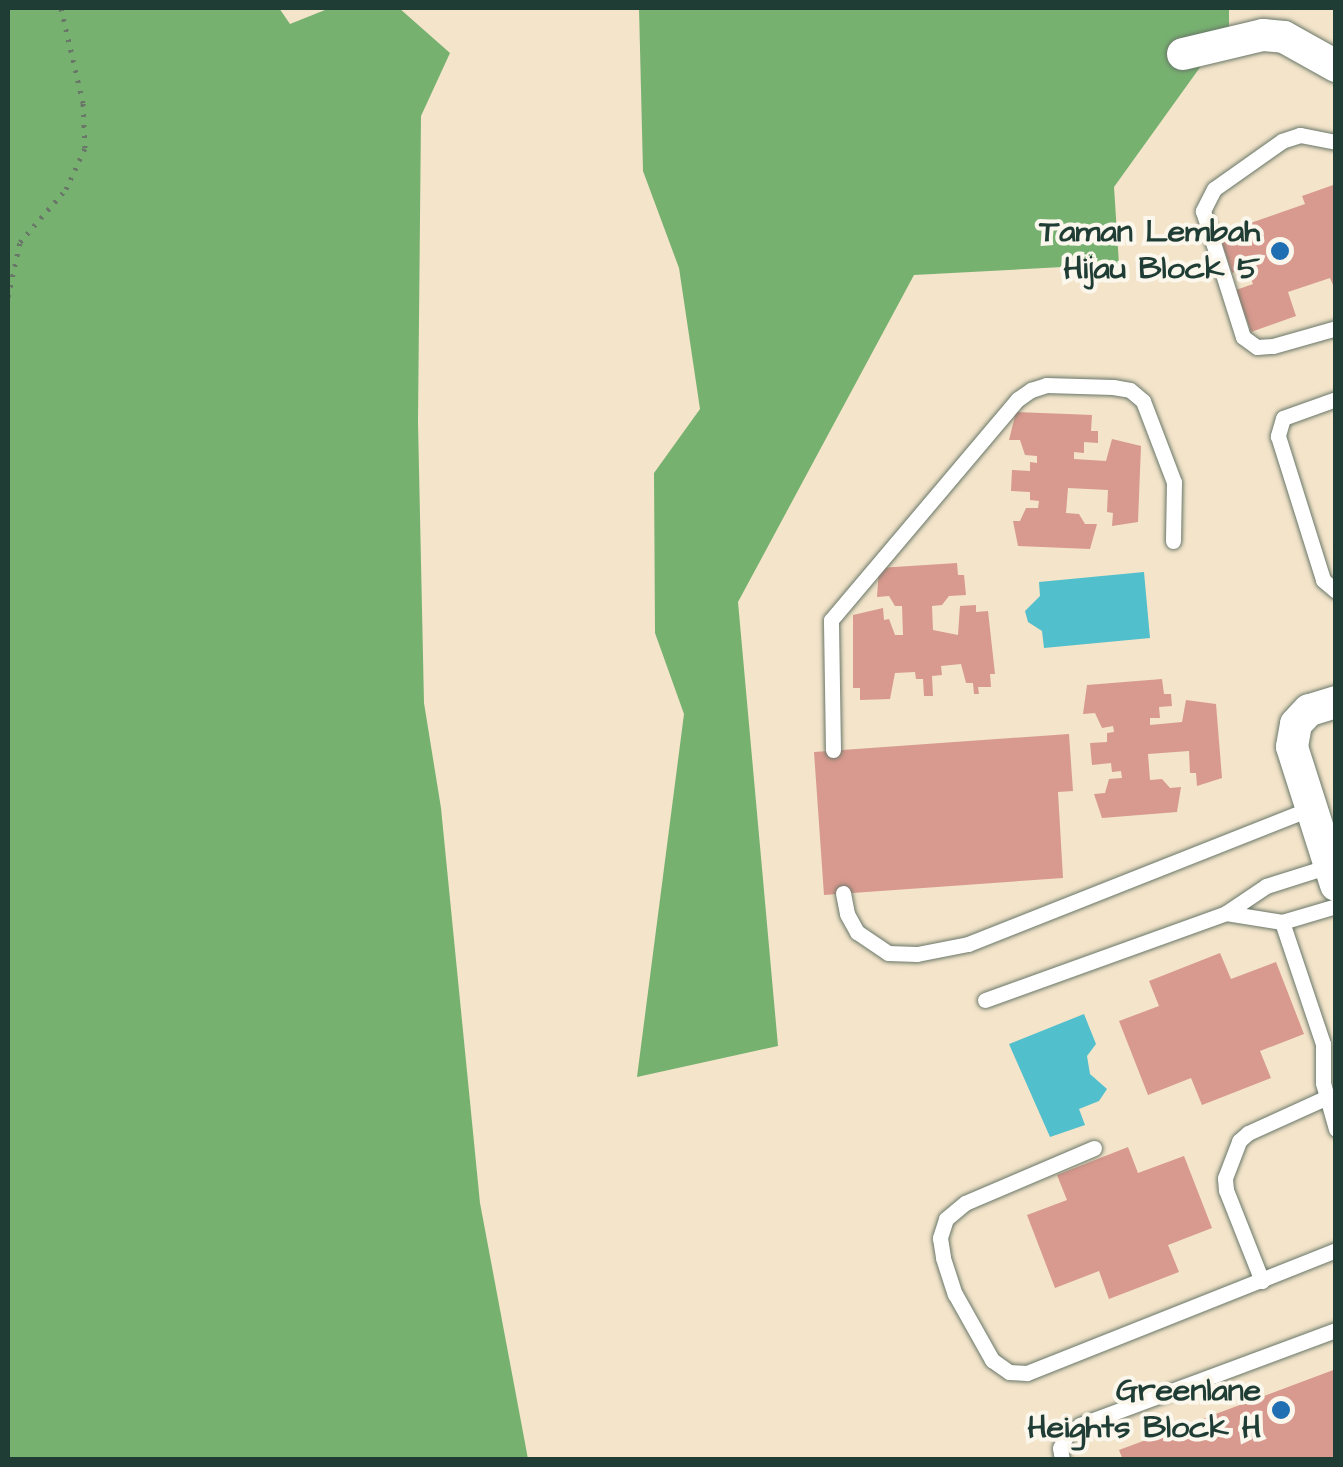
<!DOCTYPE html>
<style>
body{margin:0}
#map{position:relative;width:1343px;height:1467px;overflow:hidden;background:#f3e4ca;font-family:"Architects Daughter",sans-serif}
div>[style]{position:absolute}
.forest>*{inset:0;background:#77b170}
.water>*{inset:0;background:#52bfcc}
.building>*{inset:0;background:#d8998e}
.path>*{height:5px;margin-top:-2.5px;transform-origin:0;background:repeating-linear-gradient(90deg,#697768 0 2.5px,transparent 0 10.5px)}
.roads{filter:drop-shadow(0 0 2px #697768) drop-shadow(0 0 2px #697768)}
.service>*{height:15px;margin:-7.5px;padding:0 7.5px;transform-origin:7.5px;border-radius:7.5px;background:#fff}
.minor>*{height:32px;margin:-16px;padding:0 16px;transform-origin:16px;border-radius:16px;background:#fff}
.dots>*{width:28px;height:28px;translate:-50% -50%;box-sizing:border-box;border:5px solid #fbf7ec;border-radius:50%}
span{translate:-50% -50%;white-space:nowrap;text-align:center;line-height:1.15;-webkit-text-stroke:8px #fbf7ec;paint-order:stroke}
.poi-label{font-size:32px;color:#1f3d34;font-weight:700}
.right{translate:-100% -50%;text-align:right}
.frame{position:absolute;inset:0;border:10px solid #1f3d34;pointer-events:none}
</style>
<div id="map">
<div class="forest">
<i style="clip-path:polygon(8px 8px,279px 8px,290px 24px,330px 8px,399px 8px,450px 53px,421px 116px,418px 422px,424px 703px,441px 808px,480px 1203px,528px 1459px,8px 1459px)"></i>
<i style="clip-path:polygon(639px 8px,1229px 8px,1229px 27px,1114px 187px,1119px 264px,914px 275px,738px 602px,778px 1046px,637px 1077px,684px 714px,655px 633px,654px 473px,700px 409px,679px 268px,643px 171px)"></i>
</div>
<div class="water">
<i style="clip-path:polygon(1144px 572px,1150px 638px,1044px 648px,1042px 631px,1028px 622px,1025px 611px,1040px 596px,1039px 582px)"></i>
<i style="clip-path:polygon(1084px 1014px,1096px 1044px,1087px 1056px,1090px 1074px,1107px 1089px,1099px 1101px,1079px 1109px,1085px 1125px,1050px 1137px,1009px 1044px)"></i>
</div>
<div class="building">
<i style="clip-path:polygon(1336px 184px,1336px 292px,1330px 278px,1288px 292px,1296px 316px,1251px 332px,1236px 290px,1253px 284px,1247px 268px,1232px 273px,1219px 234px,1305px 204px,1302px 196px)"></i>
<i style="clip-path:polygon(1016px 412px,1092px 415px,1091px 431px,1098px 431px,1098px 443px,1084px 442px,1084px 453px,1074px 452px,1074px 459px,1106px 461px,1112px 439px,1141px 446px,1138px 522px,1112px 526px,1113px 513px,1107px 512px,1108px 490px,1068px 488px,1066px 513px,1079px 514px,1085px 524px,1097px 524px,1090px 549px,1018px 546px,1013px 521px,1020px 521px,1026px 508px,1038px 508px,1039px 501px,1030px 500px,1030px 492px,1011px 491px,1012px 470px,1030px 471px,1030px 462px,1037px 463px,1037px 456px,1025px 455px,1020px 440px,1009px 440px)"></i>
<i style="clip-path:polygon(957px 563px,958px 575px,964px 575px,966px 595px,949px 596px,942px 605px,932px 606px,933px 630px,958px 635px,960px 606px,976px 605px,976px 612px,988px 611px,995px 674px,990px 674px,991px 687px,978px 687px,979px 694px,974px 694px,973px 683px,966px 683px,961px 664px,941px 666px,942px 675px,932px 676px,933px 696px,924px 696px,923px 679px,916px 679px,915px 672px,895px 673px,890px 699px,860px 700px,860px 688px,853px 688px,853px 615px,883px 608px,884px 620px,889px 619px,895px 635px,903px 635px,902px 606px,895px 606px,889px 596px,877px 597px,879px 568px)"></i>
<i style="clip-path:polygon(1162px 679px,1164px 694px,1171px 694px,1172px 706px,1159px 707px,1160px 718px,1150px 718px,1150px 725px,1182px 722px,1186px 700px,1216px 704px,1222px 778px,1197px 786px,1196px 773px,1190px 773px,1189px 751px,1148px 754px,1150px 780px,1162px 779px,1170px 788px,1181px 787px,1177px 812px,1102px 818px,1094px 794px,1105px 793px,1109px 779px,1122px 778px,1121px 771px,1112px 772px,1111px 763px,1092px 765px,1090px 743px,1107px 742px,1107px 733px,1114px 732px,1113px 726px,1102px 728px,1095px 713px,1083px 714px,1087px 685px)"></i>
<i style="clip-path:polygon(1069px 734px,1073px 791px,1058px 792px,1063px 878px,824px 895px,814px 752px)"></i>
<i style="clip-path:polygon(1220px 953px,1231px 979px,1276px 962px,1304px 1034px,1260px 1051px,1271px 1078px,1202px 1105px,1191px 1078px,1148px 1095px,1119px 1021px,1159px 1006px,1149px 981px)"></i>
<i style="clip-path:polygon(1128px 1147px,1138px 1173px,1184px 1156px,1212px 1228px,1168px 1245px,1179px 1272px,1109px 1299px,1099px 1271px,1055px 1288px,1027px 1215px,1067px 1200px,1057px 1175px)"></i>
<i style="clip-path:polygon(1336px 1369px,1336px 1456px,1325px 1460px,1123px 1460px,1119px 1450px)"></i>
</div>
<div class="path">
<i style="left:8px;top:297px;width:56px;rotate:-77.7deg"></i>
<i style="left:20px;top:242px;width:70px;rotate:-49deg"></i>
<i style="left:66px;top:189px;width:45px;rotate:-65.1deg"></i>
<i style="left:85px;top:148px;width:45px;rotate:-92.5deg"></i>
<i style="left:83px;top:103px;width:98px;rotate:-103deg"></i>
</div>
<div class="roads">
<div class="service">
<i style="left:1336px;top:142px;width:37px;rotate:-169deg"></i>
<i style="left:1300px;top:135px;width:19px;rotate:162deg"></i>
<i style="left:1282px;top:141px;width:83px;rotate:144.8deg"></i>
<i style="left:1214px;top:189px;width:25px;rotate:117deg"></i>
<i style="left:1203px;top:211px;width:132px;rotate:72.4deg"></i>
<i style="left:1243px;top:337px;width:17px;rotate:36deg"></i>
<i style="left:1257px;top:347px;width:16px;rotate:-4deg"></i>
<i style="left:1273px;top:346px;width:66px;rotate:-15.9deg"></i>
<i style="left:1336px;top:399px;width:56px;rotate:160.3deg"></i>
<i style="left:1283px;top:418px;width:19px;rotate:106deg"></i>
<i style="left:1278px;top:436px;width:151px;rotate:72.6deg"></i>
<i style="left:1323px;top:580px;width:17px;rotate:40deg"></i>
<i style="left:833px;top:750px;width:130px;rotate:-90.9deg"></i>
<i style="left:831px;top:620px;width:289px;rotate:-49.8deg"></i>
<i style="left:1018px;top:399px;width:16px;rotate:-35deg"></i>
<i style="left:1031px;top:390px;width:16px;rotate:-18deg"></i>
<i style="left:1046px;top:385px;width:67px;rotate:1.7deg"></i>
<i style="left:1113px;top:387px;width:17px;rotate:10deg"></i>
<i style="left:1130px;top:390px;width:17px;rotate:40deg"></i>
<i style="left:1143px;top:401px;width:87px;rotate:69.1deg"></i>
<i style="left:1174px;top:482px;width:59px;rotate:91deg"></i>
<i style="left:843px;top:893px;width:21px;rotate:79deg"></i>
<i style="left:847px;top:914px;width:21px;rotate:61deg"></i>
<i style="left:857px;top:932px;width:37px;rotate:34deg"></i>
<i style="left:888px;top:953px;width:29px;rotate:2deg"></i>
<i style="left:917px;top:954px;width:52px;rotate:-11.1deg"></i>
<i style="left:968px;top:944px;width:369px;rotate:-21.6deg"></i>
<i style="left:1226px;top:913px;width:57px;rotate:9.1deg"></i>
<i style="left:1282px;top:922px;width:56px;rotate:-16.5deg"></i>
<i style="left:1282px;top:922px;width:129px;rotate:71.4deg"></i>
<i style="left:1323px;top:1044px;width:39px;rotate:90deg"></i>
<i style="left:1323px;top:1083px;width:48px;rotate:74.2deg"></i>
<i style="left:985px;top:1000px;width:256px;rotate:-19.8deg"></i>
<i style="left:1226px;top:913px;width:48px;rotate:-34deg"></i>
<i style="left:1266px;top:886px;width:66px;rotate:-17.6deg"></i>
<i style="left:1094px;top:1148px;width:140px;rotate:156.9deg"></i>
<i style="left:965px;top:1203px;width:25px;rotate:140deg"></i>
<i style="left:946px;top:1219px;width:20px;rotate:108deg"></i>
<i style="left:940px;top:1238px;width:20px;rotate:81deg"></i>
<i style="left:943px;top:1258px;width:38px;rotate:72deg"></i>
<i style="left:955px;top:1294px;width:76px;rotate:60.7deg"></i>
<i style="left:992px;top:1360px;width:21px;rotate:35deg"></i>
<i style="left:1009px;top:1372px;width:18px;rotate:3deg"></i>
<i style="left:1027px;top:1373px;width:333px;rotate:-21.7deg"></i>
<i style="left:1262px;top:1281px;width:98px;rotate:-111.6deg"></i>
<i style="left:1226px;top:1190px;width:12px;rotate:-95deg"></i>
<i style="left:1225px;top:1178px;width:40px;rotate:-69deg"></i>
<i style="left:1239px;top:1141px;width:12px;rotate:-42deg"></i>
<i style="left:1248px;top:1133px;width:85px;rotate:-24.4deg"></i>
<i style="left:1062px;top:1460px;width:12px;rotate:-99deg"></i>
<i style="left:1060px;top:1448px;width:13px;rotate:-63deg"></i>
<i style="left:1066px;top:1436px;width:18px;rotate:-38deg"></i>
<i style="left:1080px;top:1425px;width:273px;rotate:-20.4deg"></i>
</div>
<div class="minor">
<i style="left:1183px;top:54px;width:82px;rotate:-13.4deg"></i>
<i style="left:1263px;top:35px;width:21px;rotate:5deg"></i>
<i style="left:1284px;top:37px;width:60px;rotate:29.1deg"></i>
<i style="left:1336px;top:702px;width:28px;rotate:163deg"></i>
<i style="left:1309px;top:710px;width:19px;rotate:133deg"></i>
<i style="left:1296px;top:724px;width:23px;rotate:100deg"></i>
<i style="left:1292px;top:747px;width:145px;rotate:72.3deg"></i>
</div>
</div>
<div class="dots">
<i style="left:1280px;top:251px;background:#1f6fb2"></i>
<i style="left:1281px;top:1410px;background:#1f6fb2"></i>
</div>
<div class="poi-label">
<span class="right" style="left:1260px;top:251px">Taman Lembah<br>Hijau Block 5</span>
<span class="right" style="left:1261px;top:1410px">Greenlane<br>Heights Block H</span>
</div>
<div class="frame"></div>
</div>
